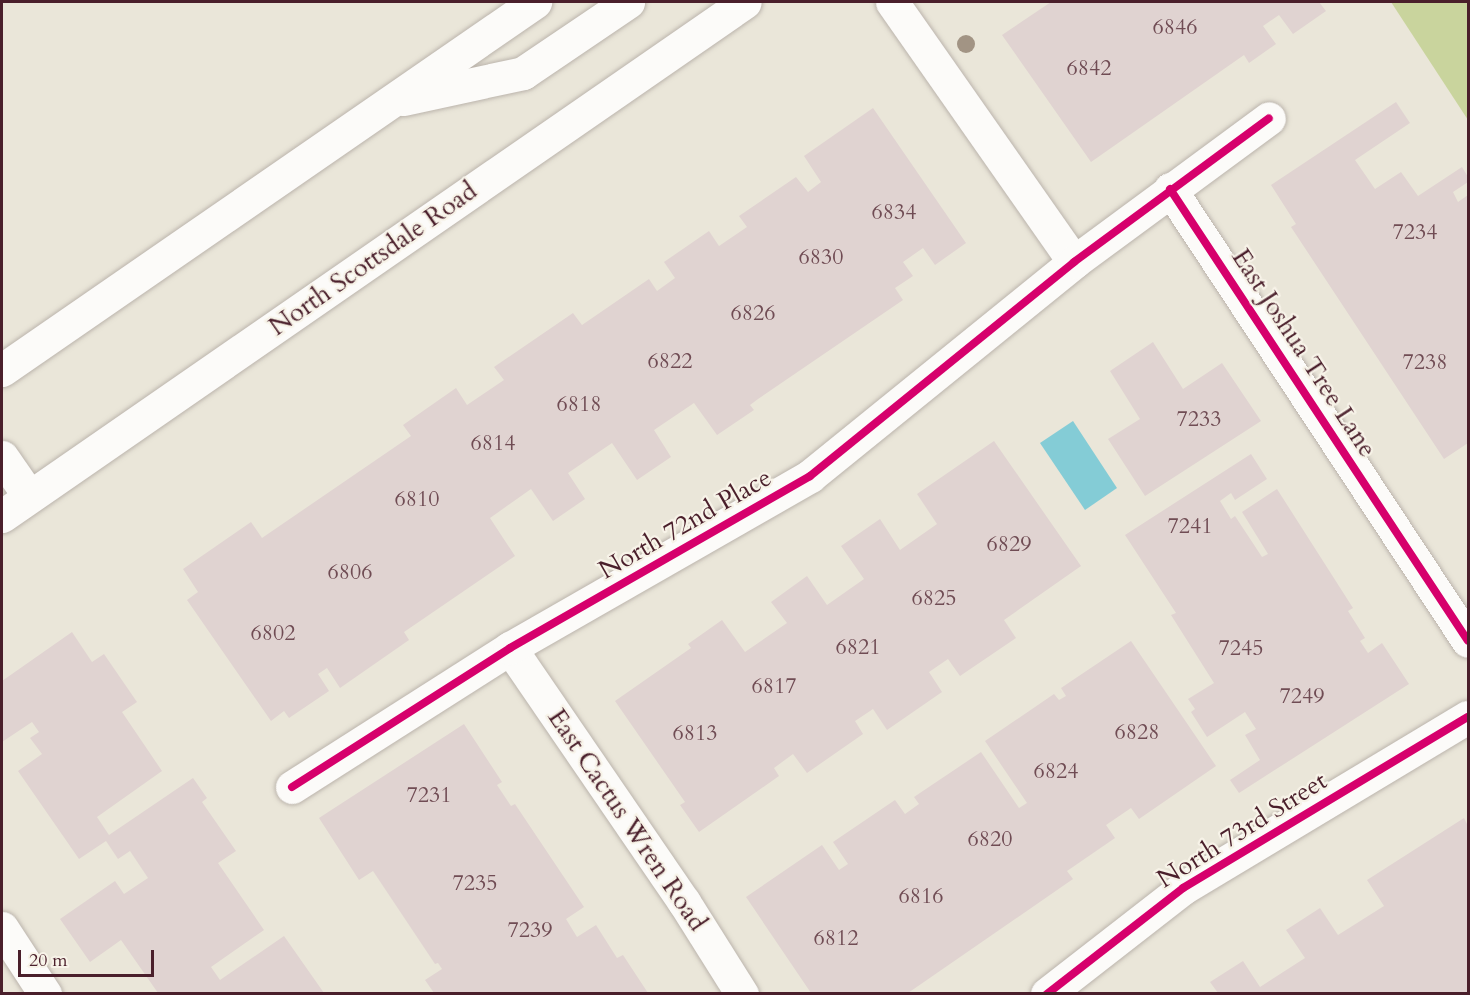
<!DOCTYPE html>
<style>
body{margin:0}
#map{position:relative;width:1470px;height:995px;overflow:hidden;background:#eae6d9;font-family:Cardo,serif}
div>[style]{position:absolute}
.green>*{inset:0;background:#c9d49d}
.water>*{inset:0;background:#84ccd6}
.building>*{inset:0;background:#e0d3d1}
.roads{filter:drop-shadow(0 0 2px #bbb4ac) drop-shadow(0 0 2px #bbb4ac)}
.minor>*{height:33px;margin:-16.5px;padding:0 16.5px;transform-origin:16.5px;border-radius:16.5px;background:#fcfbf9}
.major>*{height:33px;margin:-16.5px;padding:0 16.5px;transform-origin:16.5px;border-radius:16.5px;background:#fcfbf9}
.cycleway>*{height:8px;margin:-4px;padding:0 4px;transform-origin:4px;border-radius:4px;background:#d6006c}
.trees>*{width:18px;height:18px;margin:-9px;border-radius:50%;background:#a29484}
span{translate:-50% -50%;white-space:nowrap;text-align:center;line-height:1.15;-webkit-text-stroke:4.5px #f7f3e8;paint-order:stroke}
.number-label{font-size:22px;color:#704c54}
.number-label span{-webkit-text-stroke-width:0}
.street-label{font-size:26px;color:#4a1f2b}
.frame{position:absolute;inset:0;border:3px solid #4a1f2b;pointer-events:none}
.scale{position:absolute;left:18px;top:950px;width:136px;height:27px;box-sizing:border-box;border:3px solid #4a1f2b;border-top:0;padding-left:8px;font-size:18px;line-height:21px;white-space:nowrap;color:#4a1f2b;-webkit-text-stroke:4px #f7f3e8;paint-order:stroke}
</style>
<div id="map">
<div class="green">
<i style="clip-path:polygon(1391px 2px,1468px 2px,1468px 120px)"></i>
</div>
<div class="water">
<i style="clip-path:polygon(1073px 421px,1117px 488px,1085px 510px,1040px 443px)"></i>
</div>
<div class="building">
<i style="clip-path:polygon(1051px 2px,1319px 2px,1326px 11px,1293px 34px,1279px 15px,1263px 26px,1276px 44px,1249px 63px,1244px 55px,1091px 162px,1002px 35px)"></i>
<i style="clip-path:polygon(1396px 102px,1410px 123px,1355px 160px,1375px 189px,1401px 172px,1418px 196px,1462px 167px,1468px 177px,1468px 182px,1453px 192px,1458px 202px,1468px 195px,1468px 443px,1444px 459px,1291px 227px,1296px 224px,1271px 185px)"></i>
<i style="clip-path:polygon(873px 108px,966px 243px,935px 265px,923px 248px,903px 262px,913px 276px,895px 288px,903px 300px,758px 399px,750px 405px,754px 410px,717px 435px,694px 403px,654px 430px,671px 457px,637px 480px,612px 443px,568px 473px,585px 499px,553px 521px,531px 489px,490px 518px,515px 556px,404px 632px,409px 640px,340px 688px,327px 668px,318px 674px,329px 691px,289px 718px,284px 711px,271px 721px,187px 600px,198px 592px,183px 569px,251px 522px,262px 538px,411px 436px,403px 425px,456px 388px,467px 405px,504px 380px,494px 367px,573px 313px,582px 325px,649px 279px,657px 291px,675px 278px,664px 262px,709px 231px,719px 246px,747px 227px,739px 216px,796px 177px,808px 192px,821px 182px,804px 156px)"></i>
<i style="clip-path:polygon(1153px 342px,1183px 389px,1222px 363px,1261px 421px,1145px 496px,1108px 439px,1140px 419px,1110px 371px)"></i>
<i style="clip-path:polygon(994px 441px,1081px 566px,1004px 620px,1016px 638px,960px 676px,948px 659px,929px 672px,942px 692px,887px 730px,873px 709px,855px 721px,863px 734px,807px 773px,793px 754px,774px 768px,779px 776px,699px 832px,680px 805px,685px 802px,615px 701px,691px 648px,688px 644px,722px 620px,745px 652px,787px 623px,771px 602px,807px 576px,827px 605px,864px 579px,841px 546px,880px 519px,900px 550px,937px 524px,917px 494px)"></i>
<i style="clip-path:polygon(1251px 454px,1267px 479px,1235px 500px,1231px 493px,1220px 501px,1231px 519px,1235px 516px,1262px 557px,1268px 554px,1242px 512px,1277px 489px,1353px 608px,1348px 611px,1365px 638px,1360px 641px,1368px 653px,1382px 643px,1409px 684px,1239px 793px,1230px 780px,1260px 760px,1245px 735px,1256px 729px,1245px 712px,1207px 737px,1191px 712px,1195px 709px,1188px 699px,1214px 683px,1171px 615px,1176px 613px,1125px 535px)"></i>
<i style="clip-path:polygon(72px 632px,92px 662px,104px 654px,137px 702px,122px 712px,162px 771px,97px 817px,109px 835px,193px 778px,207px 798px,202px 802px,236px 851px,218px 863px,264px 930px,211px 967px,220px 980px,284px 936px,324px 993px,158px 993px,121px 940px,90px 962px,60px 919px,115px 881px,124px 894px,148px 878px,130px 851px,118px 859px,106px 841px,79px 859px,18px 771px,42px 754px,30px 738px,39px 732px,32px 722px,2px 742px,2px 681px)"></i>
<i style="clip-path:polygon(1131px 641px,1216px 766px,1139px 819px,1131px 808px,1106px 825px,1115px 838px,1067px 871px,1073px 879px,908px 993px,811px 993px,746px 897px,822px 845px,839px 870px,848px 864px,833px 842px,895px 800px,905px 814px,919px 804px,914px 797px,981px 752px,1019px 808px,1027px 803px,985px 741px,1054px 694px,1059px 700px,1066px 696px,1061px 688px)"></i>
<i style="clip-path:polygon(464px 724px,502px 782px,497px 785px,511px 806px,515px 804px,584px 907px,566px 919px,577px 937px,596px 925px,617px 958px,623px 955px,648px 993px,434px 993px,425px 980px,442px 969px,438px 963px,435px 964px,373px 871px,359px 880px,319px 818px)"></i>
<i style="clip-path:polygon(1464px 818px,1468px 826px,1468px 993px,1218px 993px,1210px 982px,1243px 961px,1260px 987px,1305px 958px,1286px 930px,1320px 908px,1338px 935px,1384px 906px,1367px 880px)"></i>
</div>
<div class="roads">
<div class="minor">
<i style="left:892px;top:2px;width:317px;rotate:55deg"></i>
<i style="left:1170px;top:189px;width:541px;rotate:56.6deg"></i>
<i style="left:2px;top:457px;width:47px;rotate:55.3deg"></i>
<i style="left:510px;top:648px;width:308px;rotate:55.6deg"></i>
<i style="left:684px;top:902px;width:109px;rotate:57.8deg"></i>
<i style="left:292px;top:787px;width:259px;rotate:-32.5deg"></i>
<i style="left:510px;top:648px;width:346px;rotate:-29.8deg"></i>
<i style="left:810px;top:476px;width:340px;rotate:-39deg"></i>
<i style="left:1074px;top:262px;width:242px;rotate:-36.4deg"></i>
<i style="left:2px;top:928px;width:79px;rotate:56.9deg"></i>
<i style="left:1047px;top:994px;width:172px;rotate:-37.9deg"></i>
<i style="left:1183px;top:888px;width:332px;rotate:-31deg"></i>
</div>
<div class="major">
<i style="left:403px;top:99px;width:123px;rotate:-12.2deg"></i>
<i style="left:523px;top:73px;width:127px;rotate:-34.1deg"></i>
<i style="left:2px;top:370px;width:648px;rotate:-34.62deg"></i>
<i style="left:2px;top:516px;width:903px;rotate:-34.68deg"></i>
</div>
</div>
<div class="cycleway">
<i style="left:1170px;top:189px;width:541px;rotate:56.6deg"></i>
<i style="left:292px;top:787px;width:259px;rotate:-32.5deg"></i>
<i style="left:510px;top:648px;width:346px;rotate:-29.8deg"></i>
<i style="left:810px;top:476px;width:340px;rotate:-39deg"></i>
<i style="left:1074px;top:262px;width:242px;rotate:-36.4deg"></i>
<i style="left:1047px;top:994px;width:172px;rotate:-37.9deg"></i>
<i style="left:1183px;top:888px;width:332px;rotate:-31deg"></i>
</div>
<div class="trees">
<i style="left:966px;top:44px"></i>
</div>
<div class="number-label">
<span style="left:1175px;top:28px">6846</span>
<span style="left:1089px;top:69px">6842</span>
<span style="left:894px;top:213px">6834</span>
<span style="left:1415px;top:233px">7234</span>
<span style="left:821px;top:258px">6830</span>
<span style="left:753px;top:314px">6826</span>
<span style="left:670px;top:362px">6822</span>
<span style="left:1425px;top:363px">7238</span>
<span style="left:579px;top:405px">6818</span>
<span style="left:1199px;top:420px">7233</span>
<span style="left:493px;top:444px">6814</span>
<span style="left:417px;top:500px">6810</span>
<span style="left:1190px;top:527px">7241</span>
<span style="left:1009px;top:545px">6829</span>
<span style="left:350px;top:573px">6806</span>
<span style="left:934px;top:599px">6825</span>
<span style="left:273px;top:634px">6802</span>
<span style="left:858px;top:648px">6821</span>
<span style="left:1241px;top:649px">7245</span>
<span style="left:774px;top:687px">6817</span>
<span style="left:1302px;top:697px">7249</span>
<span style="left:1137px;top:733px">6828</span>
<span style="left:695px;top:734px">6813</span>
<span style="left:1056px;top:772px">6824</span>
<span style="left:429px;top:796px">7231</span>
<span style="left:990px;top:840px">6820</span>
<span style="left:475px;top:884px">7235</span>
<span style="left:921px;top:897px">6816</span>
<span style="left:530px;top:931px">7239</span>
<span style="left:836px;top:939px">6812</span>
</div>
<div class="street-label">
<span style="left:373px;top:259px;rotate:-35deg">North Scottsdale Road</span>
<span style="left:1304px;top:353px;rotate:57deg">East Joshua Tree Lane</span>
<span style="left:685px;top:524px;rotate:-30deg">North 72nd Place</span>
<span style="left:627px;top:820px;rotate:56deg">East Cactus Wren Road</span>
<span style="left:1242px;top:830px;rotate:-32deg">North 73rd Street</span>
</div>
<div class="frame"></div>
<div class="scale">20 m</div>
</div>
